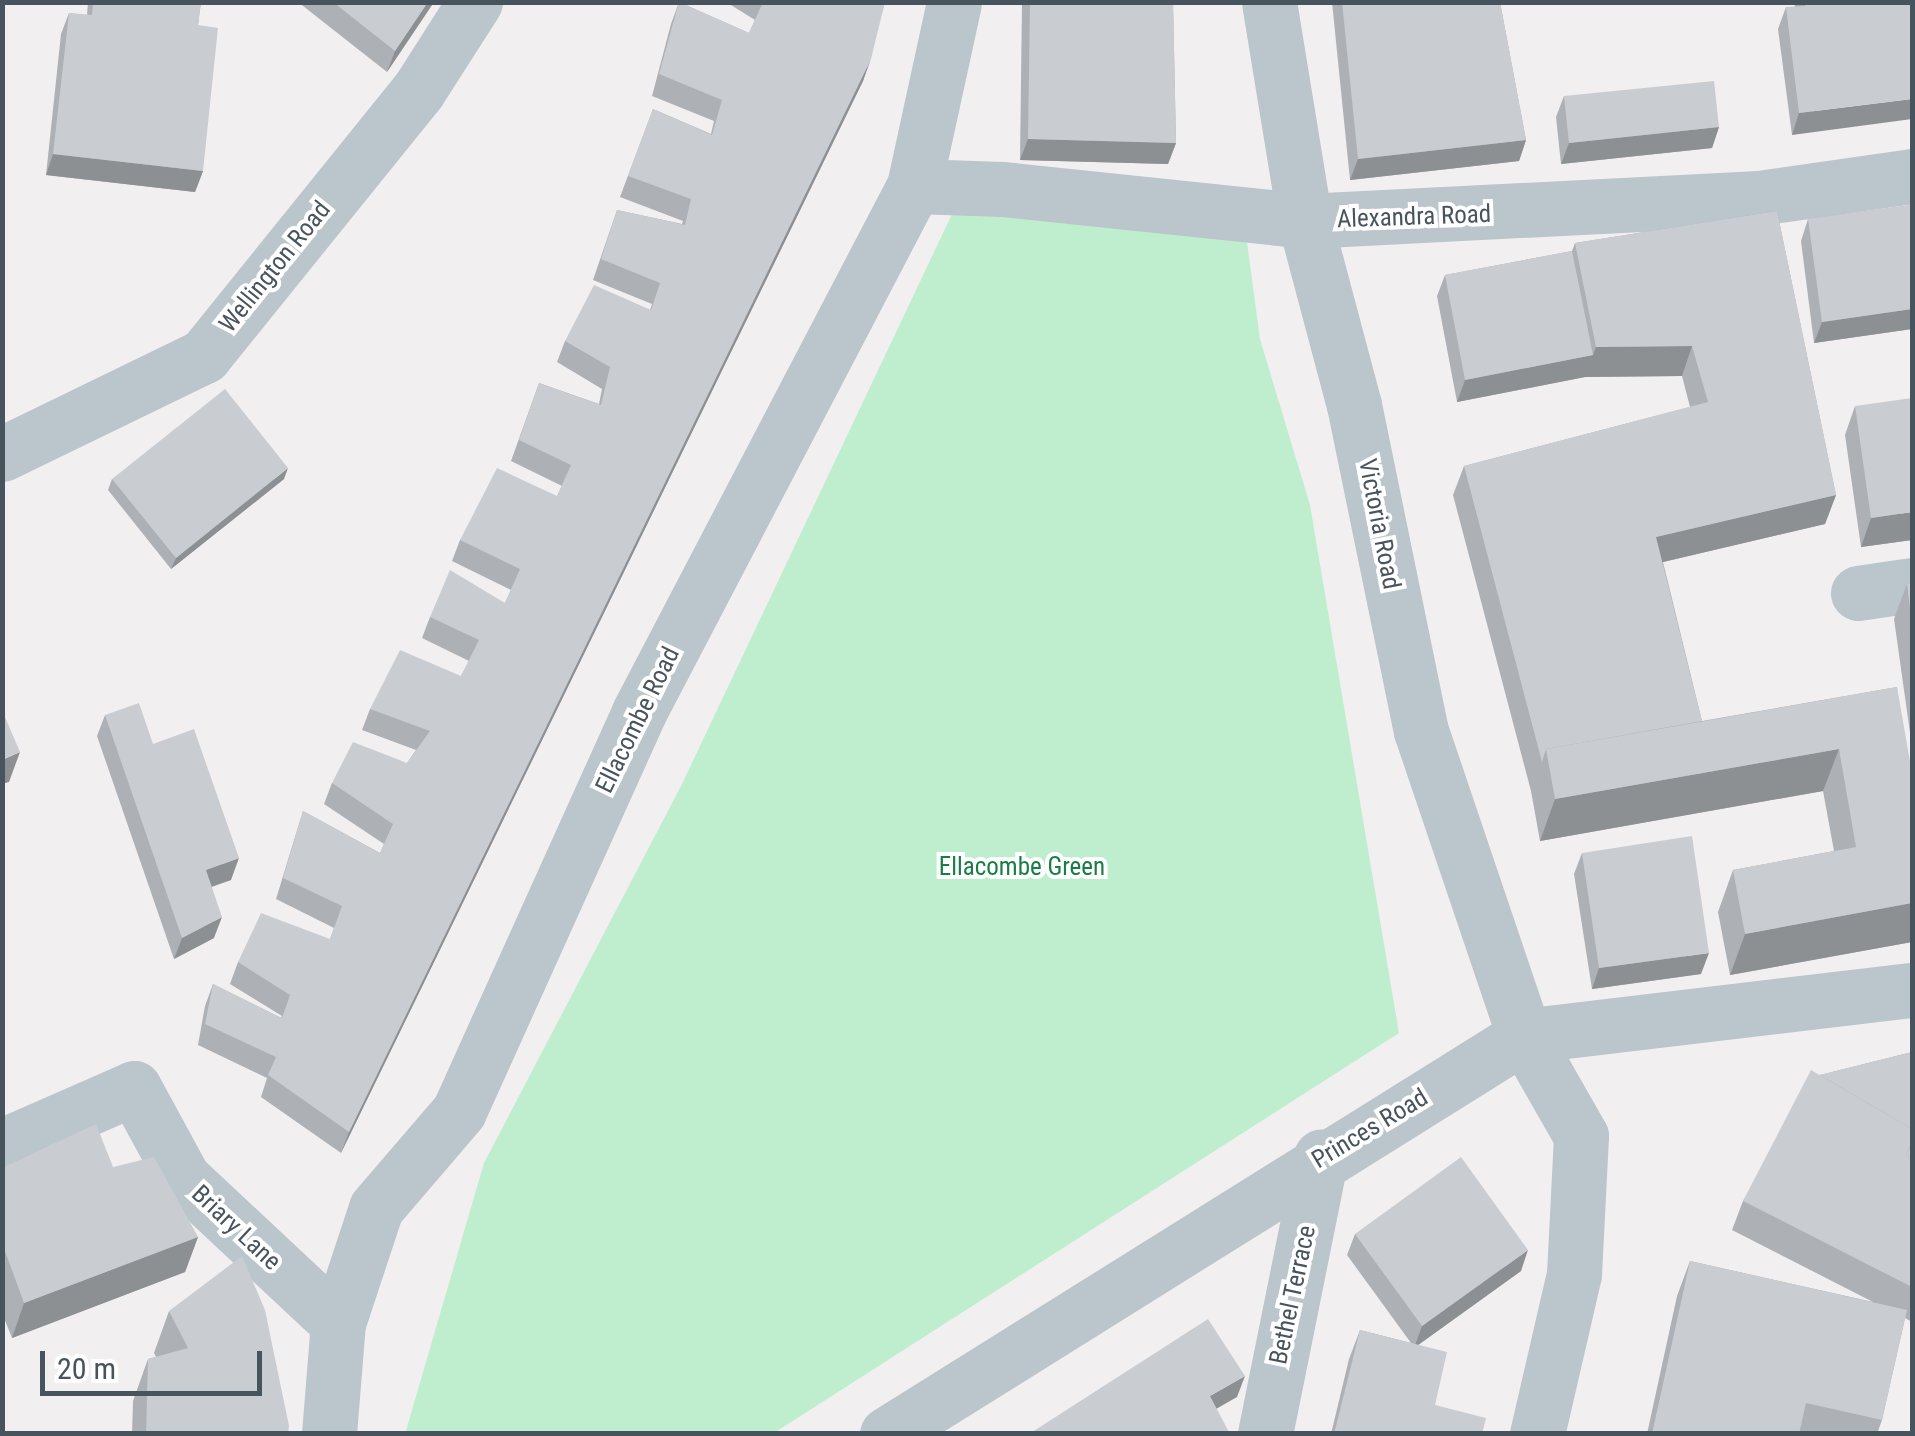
<!DOCTYPE html>
<style>
body{margin:0}
#map{position:relative;width:1915px;height:1436px;overflow:hidden;background:#f2eff0;font-family:"Roboto Condensed",sans-serif}
div>[style]{position:absolute}
.green>*{inset:0;background:#bfeecf}
.minor>*{height:55px;margin:-27.5px;padding:0 27.5px;transform-origin:27.5px;border-radius:27.5px;background:#bbc5cc}
.wall>*{inset:0;background:#adb0b5}
.shaded-wall>*{inset:0;background:#8d9093}
.building>*{inset:0;background:#c9cdd2}
span{translate:-50% -50%;white-space:nowrap;text-align:center;line-height:1.15;-webkit-text-stroke:8px #fff;paint-order:stroke}
.street-label{font-size:25px;color:#48545d}
.park-label{font-size:25px;color:#197d46}
.frame{position:absolute;inset:0;border:5px solid #48545d;pointer-events:none}
.scale{position:absolute;left:40px;top:1351px;width:222px;height:45px;box-sizing:border-box;border:5px solid #48545d;border-top:0;padding-left:12px;font-size:30px;line-height:35px;white-space:nowrap;color:#48545d;-webkit-text-stroke:8px #fff;paint-order:stroke}
</style>
<div id="map">
<div class="green">
<i style="clip-path:polygon(953px 212px,1245px 227px,1260px 339px,1310px 505px,1399px 1033px,774px 1433px,405px 1434px,484px 1163px,681px 786px)"></i>
</div>
<div class="minor">
<i style="left:1269px;top:2px;width:222px;rotate:80.7deg"></i>
<i style="left:1305px;top:221px;width:190px;rotate:75.1deg"></i>
<i style="left:1354px;top:405px;width:333px;rotate:78.4deg"></i>
<i style="left:1421px;top:731px;width:322px;rotate:71.3deg"></i>
<i style="left:1524px;top:1036px;width:115px;rotate:60.3deg"></i>
<i style="left:1581px;top:1136px;width:138px;rotate:92.9deg"></i>
<i style="left:1574px;top:1274px;width:164px;rotate:103deg"></i>
<i style="left:914px;top:186px;width:89px;rotate:1.9deg"></i>
<i style="left:1003px;top:189px;width:304px;rotate:6deg"></i>
<i style="left:1305px;top:221px;width:455px;rotate:-2.9deg"></i>
<i style="left:1759px;top:198px;width:155px;rotate:-8.2deg"></i>
<i style="left:2px;top:454px;width:225px;rotate:-25.9deg"></i>
<i style="left:204px;top:356px;width:341px;rotate:-51.1deg"></i>
<i style="left:418px;top:91px;width:106px;rotate:-57.4deg"></i>
<i style="left:1858px;top:593px;width:55px;rotate:-8.4deg"></i>
<i style="left:2px;top:1146px;width:144px;rotate:-23.7deg"></i>
<i style="left:134px;top:1088px;width:102px;rotate:61.4deg"></i>
<i style="left:183px;top:1178px;width:212px;rotate:43.1deg"></i>
<i style="left:329px;top:1434px;width:111px;rotate:-85.4deg"></i>
<i style="left:338px;top:1323px;width:121px;rotate:-71.7deg"></i>
<i style="left:376px;top:1208px;width:128px;rotate:-49.4deg"></i>
<i style="left:459px;top:1111px;width:438px;rotate:-65.7deg"></i>
<i style="left:639px;top:712px;width:594px;rotate:-62.4deg"></i>
<i style="left:914px;top:186px;width:188px;rotate:-77.7deg"></i>
<i style="left:887px;top:1434px;width:751px;rotate:-32deg"></i>
<i style="left:1524px;top:1036px;width:391px;rotate:-6.8deg"></i>
<i style="left:1265px;top:1434px;width:283px;rotate:-78.6deg"></i>
</div>
<div class="wall">
<i style="clip-path:polygon(88px 2px,201px 2px,198px 25px,203px 171px,195px 192px,46px 175px,61px 34px,69px 13px,87px 15px)"></i>
<i style="clip-path:polygon(298px 2px,434px 2px,387px 72px)"></i>
<i style="clip-path:polygon(679px 2px,749px 33px,755px 20px,726px 2px,885px 2px,863px 81px,341px 1153px,261px 1097px,267px 1078px,198px 1045px,205px 1006px,213px 984px,281px 1018px,282px 1016px,230px 984px,238px 962px,330px 939px,334px 928px,276px 899px,303px 811px,380px 853px,384px 844px,324px 804px,332px 783px,407px 763px,416px 750px,362px 730px,370px 709px,461px 676px,469px 661px,422px 638px,430px 617px,505px 603px,511px 590px,452px 561px,460px 540px,557px 496px,562px 486px,511px 461px,539px 383px,599px 404px,602px 389px,557px 362px,565px 341px,650px 310px,652px 304px,593px 280px,617px 210px,682px 224px,683px 221px,620px 197px,653px 109px,711px 134px,714px 121px,652px 96px,671px 24px)"></i>
<i style="clip-path:polygon(1022px 2px,1173px 2px,1176px 143px,1168px 164px,1020px 160px)"></i>
<i style="clip-path:polygon(1332px 2px,1500px 2px,1526px 140px,1519px 161px,1350px 180px)"></i>
<i style="clip-path:polygon(1794px 2px,1912px 2px,1792px 135px,1778px 29px,1786px 7px,1795px 7px)"></i>
<i style="clip-path:polygon(1564px 96px,1719px 127px,1712px 148px,1561px 164px,1556px 117px)"></i>
<i style="clip-path:polygon(1912px 205px,1912px 329px,1814px 343px,1801px 241px,1808px 219px)"></i>
<i style="clip-path:polygon(1777px 211px,1836px 495px,1825px 524px,1663px 562px,1702px 721px,1897px 687px,1912px 942px,1730px 975px,1718px 912px,1733px 870px,1834px 851px,1823px 791px,1540px 841px,1531px 791px,1453px 495px,1464px 466px,1690px 407px,1682px 376px,1585px 377px,1457px 402px,1437px 296px,1445px 275px,1572px 251px,1575px 243px)"></i>
<i style="clip-path:polygon(1855px 406px,1912px 540px,1861px 547px,1845px 435px)"></i>
<i style="clip-path:polygon(112px 479px,284px 479px,171px 569px,108px 490px)"></i>
<i style="clip-path:polygon(1912px 583px,1912px 747px,1894px 619px,1907px 584px)"></i>
<i style="clip-path:polygon(105px 715px,153px 744px,231px 880px,212px 887px,214px 938px,174px 959px,97px 736px)"></i>
<i style="clip-path:polygon(1582px 853px,1701px 974px,1592px 989px,1574px 874px)"></i>
<i style="clip-path:polygon(1912px 1052px,1912px 1322px,1905px 1318px,1882px 1420px,1877px 1434px,1647px 1434px,1677px 1296px,1690px 1261px,1873px 1302px,1732px 1230px,1743px 1201px,1820px 1075px)"></i>
<i style="clip-path:polygon(2px 1168px,198px 1237px,185px 1272px,12px 1338px,2px 1313px)"></i>
<i style="clip-path:polygon(1355px 1234px,1521px 1271px,1418px 1345px,1435px 1405px,1482px 1434px,1331px 1434px,1349px 1359px,1360px 1330px,1411px 1343px,1347px 1255px)"></i>
<i style="clip-path:polygon(169px 1311px,288px 1434px,132px 1434px,133px 1401px,148px 1359px,156px 1357px,154px 1353px)"></i>
</div>
<div class="shaded-wall">
<i style="clip-path:polygon(428px 2px,434px 2px,387px 72px,395px 51px)"></i>
<i style="clip-path:polygon(871px 59px,863px 81px,341px 1153px,349px 1132px)"></i>
<i style="clip-path:polygon(1912px 99px,1912px 119px,1792px 135px,1799px 113px)"></i>
<i style="clip-path:polygon(1719px 127px,1712px 148px,1561px 164px,1569px 143px)"></i>
<i style="clip-path:polygon(1028px 139px,1176px 143px,1168px 164px,1020px 160px)"></i>
<i style="clip-path:polygon(1526px 140px,1519px 161px,1350px 180px,1358px 159px)"></i>
<i style="clip-path:polygon(53px 154px,203px 171px,195px 192px,46px 175px)"></i>
<i style="clip-path:polygon(1912px 309px,1912px 329px,1814px 343px,1822px 322px)"></i>
<i style="clip-path:polygon(1692px 346px,1682px 376px,1585px 377px,1457px 402px,1465px 380px,1593px 355px,1596px 347px)"></i>
<i style="clip-path:polygon(288px 468px,284px 479px,171px 569px,176px 558px)"></i>
<i style="clip-path:polygon(1836px 495px,1825px 524px,1646px 566px,1656px 537px)"></i>
<i style="clip-path:polygon(1912px 512px,1912px 540px,1861px 547px,1871px 518px)"></i>
<i style="clip-path:polygon(1839px 749px,1823px 791px,1540px 841px,1555px 799px)"></i>
<i style="clip-path:polygon(20px 752px,9px 782px,2px 784px,2px 760px)"></i>
<i style="clip-path:polygon(239px 858px,231px 880px,198px 891px,206px 870px)"></i>
<i style="clip-path:polygon(1912px 903px,1912px 942px,1730px 975px,1745px 934px)"></i>
<i style="clip-path:polygon(222px 917px,214px 938px,174px 959px,182px 938px)"></i>
<i style="clip-path:polygon(1709px 953px,1701px 974px,1592px 989px,1599px 968px)"></i>
<i style="clip-path:polygon(198px 1237px,185px 1272px,12px 1338px,24px 1303px)"></i>
<i style="clip-path:polygon(1528px 1250px,1521px 1271px,1414px 1348px,1422px 1326px)"></i>
<i style="clip-path:polygon(1245px 1376px,1237px 1397px,1202px 1417px,1210px 1396px)"></i>
</div>
<div class="building">
<i style="clip-path:polygon(93px 2px,201px 2px,198px 25px,218px 28px,203px 171px,53px 154px,69px 13px,92px 15px)"></i>
<i style="clip-path:polygon(333px 2px,428px 2px,395px 51px)"></i>
<i style="clip-path:polygon(679px 2px,749px 33px,763px 2px,885px 2px,871px 59px,349px 1132px,268px 1075px,276px 1057px,205px 1024px,213px 984px,282px 1018px,290px 995px,238px 962px,261px 913px,330px 939px,342px 906px,283px 878px,303px 811px,380px 853px,393px 824px,332px 783px,353px 742px,407px 763px,430px 731px,370px 709px,400px 650px,461px 676px,479px 640px,430px 617px,450px 570px,505px 603px,520px 569px,460px 540px,497px 468px,557px 496px,571px 465px,519px 440px,539px 383px,601px 405px,610px 367px,565px 341px,594px 285px,651px 310px,660px 283px,601px 259px,617px 210px,685px 225px,691px 199px,628px 176px,653px 109px,712px 135px,722px 100px,659px 74px)"></i>
<i style="clip-path:polygon(1030px 2px,1173px 2px,1176px 143px,1028px 139px)"></i>
<i style="clip-path:polygon(1342px 2px,1500px 2px,1526px 140px,1358px 159px)"></i>
<i style="clip-path:polygon(1805px 2px,1912px 2px,1912px 99px,1799px 113px,1786px 7px,1805px 6px)"></i>
<i style="clip-path:polygon(1714px 81px,1719px 127px,1569px 143px,1564px 96px)"></i>
<i style="clip-path:polygon(1912px 205px,1912px 309px,1822px 322px,1808px 219px)"></i>
<i style="clip-path:polygon(1777px 211px,1836px 495px,1656px 537px,1702px 721px,1546px 749px,1542px 762px,1464px 466px,1708px 402px,1692px 346px,1596px 347px,1575px 243px)"></i>
<i style="clip-path:polygon(1572px 251px,1593px 355px,1465px 380px,1445px 275px)"></i>
<i style="clip-path:polygon(225px 389px,288px 468px,176px 558px,112px 479px)"></i>
<i style="clip-path:polygon(1912px 398px,1912px 512px,1871px 518px,1855px 406px)"></i>
<i style="clip-path:polygon(1912px 583px,1912px 624px,1907px 584px)"></i>
<i style="clip-path:polygon(1897px 687px,1912px 773px,1912px 903px,1745px 934px,1733px 870px,1856px 847px,1839px 749px,1555px 799px,1546px 749px)"></i>
<i style="clip-path:polygon(139px 703px,153px 744px,194px 729px,239px 858px,206px 870px,222px 917px,182px 938px,105px 715px)"></i>
<i style="clip-path:polygon(2px 710px,20px 752px,2px 760px)"></i>
<i style="clip-path:polygon(1692px 836px,1709px 953px,1599px 968px,1582px 853px)"></i>
<i style="clip-path:polygon(1912px 1052px,1912px 1129px,1820px 1075px)"></i>
<i style="clip-path:polygon(1811px 1070px,1912px 1129px,1912px 1141px,1906px 1155px,1912px 1159px,1912px 1287px,1743px 1201px)"></i>
<i style="clip-path:polygon(96px 1124px,113px 1167px,154px 1157px,198px 1237px,24px 1303px,2px 1243px,2px 1168px)"></i>
<i style="clip-path:polygon(1912px 1142px,1912px 1159px,1906px 1155px)"></i>
<i style="clip-path:polygon(1461px 1157px,1528px 1250px,1422px 1326px,1355px 1234px)"></i>
<i style="clip-path:polygon(242px 1256px,265px 1310px,289px 1426px,288px 1434px,146px 1434px,148px 1359px,188px 1348px,169px 1311px)"></i>
<i style="clip-path:polygon(1690px 1261px,1907px 1310px,1882px 1420px,1806px 1403px,1799px 1434px,1652px 1434px)"></i>
<i style="clip-path:polygon(1208px 1319px,1245px 1376px,1210px 1396px,1230px 1434px,1029px 1434px)"></i>
<i style="clip-path:polygon(1360px 1330px,1447px 1352px,1435px 1405px,1486px 1418px,1482px 1434px,1334px 1434px)"></i>
</div>
<div class="street-label">
<span style="left:1414px;top:217px;rotate:-2deg">Alexandra Road</span>
<span style="left:275px;top:267px;rotate:-51deg">Wellington Road</span>
<span style="left:1379px;top:524px;rotate:79deg">Victoria Road</span>
<span style="left:638px;top:720px;rotate:-64deg">Ellacombe Road</span>
<span style="left:1370px;top:1129px;rotate:-31deg">Princes Road</span>
<span style="left:236px;top:1228px;rotate:43deg">Briary Lane</span>
<span style="left:1293px;top:1295px;rotate:-78deg">Bethel Terrace</span>
</div>
<div class="park-label">
<span style="left:1022px;top:867px">Ellacombe Green</span>
</div>
<div class="frame"></div>
<div class="scale">20 m</div>
</div>
